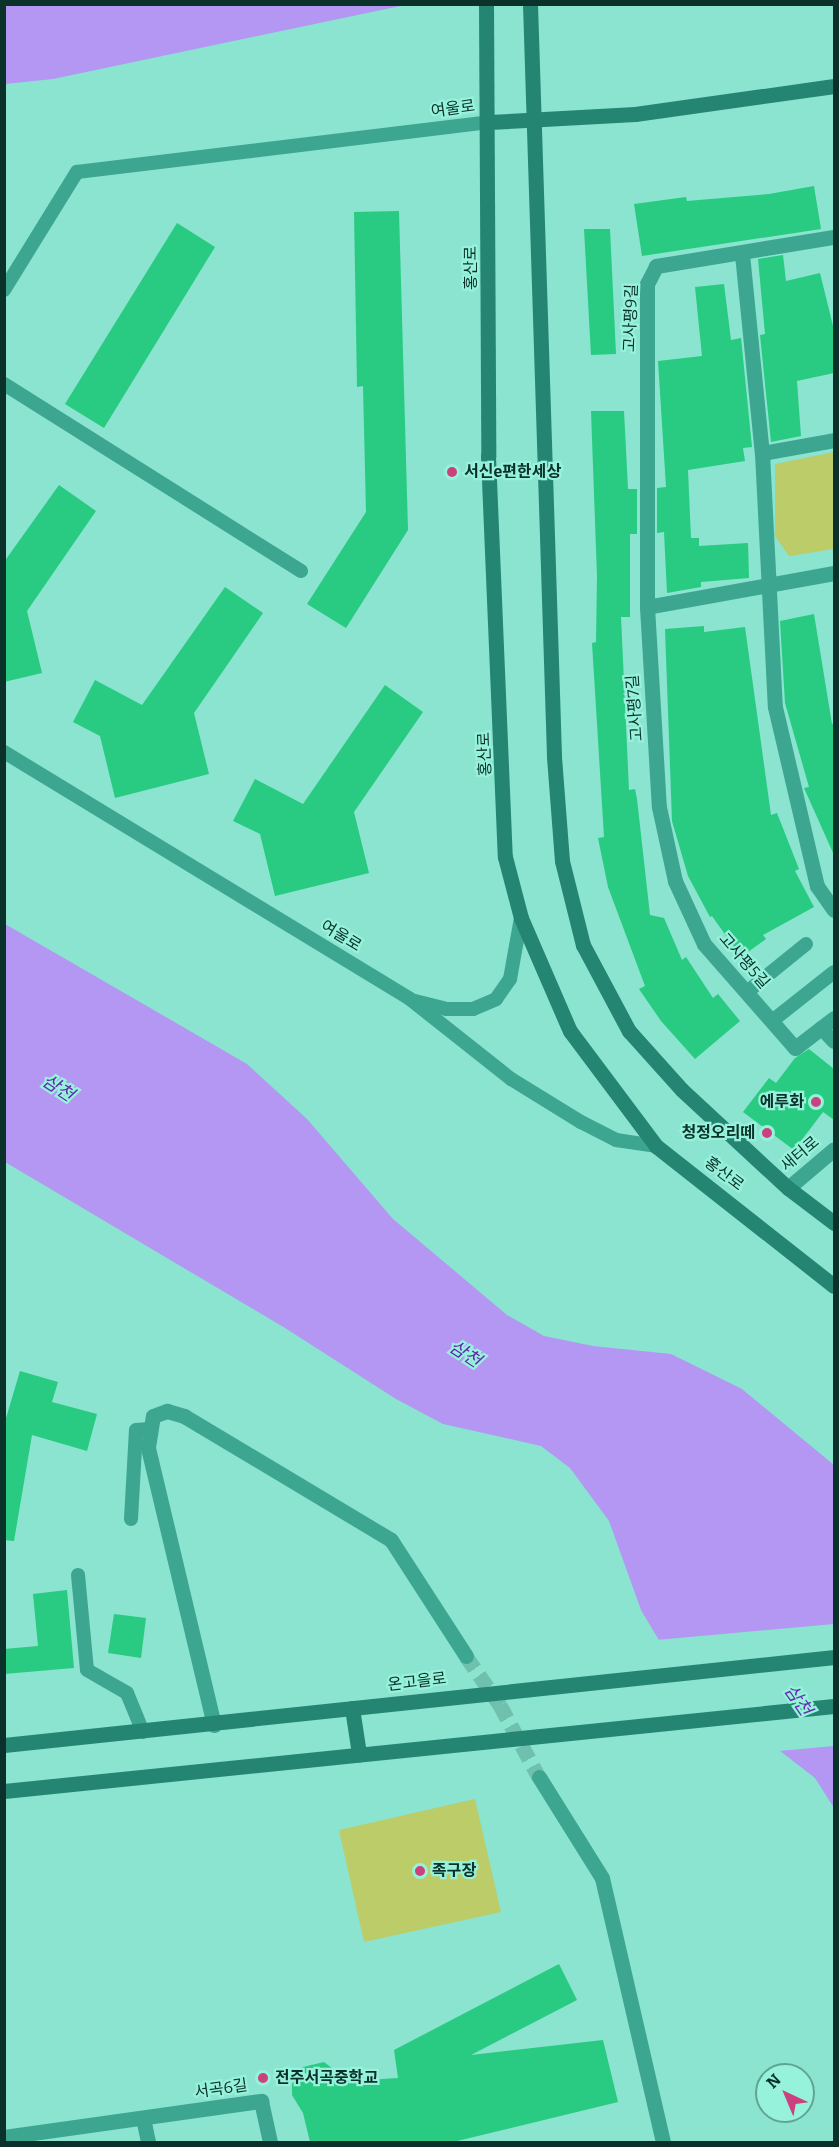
<!DOCTYPE html>
<meta charset="utf-8">
<style>
body{margin:0}
#map{position:relative;width:839px;height:2147px;overflow:hidden;background:#8ae4cf;font-family:Bitter,"Noto Sans KR",serif}
div>[style]{position:absolute}
.green>*{inset:0;background:#bbcc68}
.water>*{inset:0;background:#b397f3}
.pier>*{inset:0;background:#8ae4cf}
.building>*{inset:0;background:#29ca81}
.street-tunnel>*{height:15px;margin-top:-7.5px;transform-origin:0;background:repeating-linear-gradient(90deg,#70c0ae 0 15px,transparent 0 23px)}
.lane>*{height:14px;margin:-7px;padding:0 7px;transform-origin:7px;border-radius:7px;background:#3ca691}
.street>*{height:15px;margin:-7.5px;padding:0 7.5px;transform-origin:7.5px;border-radius:7.5px;background:#3ca691}
.secondary>*{height:15px;margin:-7.5px;padding:0 7.5px;transform-origin:7.5px;border-radius:7.5px;background:#248573}
.dots>*{width:16px;height:16px;translate:-50% -50%;box-sizing:border-box;border:3px solid #97f2dc;border-radius:50%}
span{translate:-50% -50%;white-space:nowrap;text-align:center;line-height:1.15;-webkit-text-stroke:4.5px #97f2dc;paint-order:stroke}
.street-label{font-size:16px;color:#0a322a}
.poi-label{font-size:16px;color:#0a322a;font-weight:700}
.left{translate:0 -50%;text-align:left}
.right{translate:-100% -50%;text-align:right}
.water-label{font-size:18px;color:#632aaf;font-style:italic}
.frame{position:absolute;inset:0;border:6px solid #0a322a;pointer-events:none}
.north{position:absolute;left:755px;top:2063px;width:60px;height:60px;box-sizing:border-box;background:#97f2dc;border:2px solid #5fa595;border-radius:50%;rotate:316deg;font-size:16px;font-weight:700;line-height:24px;text-align:center;color:#0a322a}
.north::after{content:'';display:block;margin:auto;width:21px;height:27px;background:#ca417d;clip-path:polygon(50% 0,100% 100%,50% 72%,0 100%)}
</style>
<div id="map">
<div class="green">
<i style="clip-path:polygon(834px 452px,834px 549px,789px 556px,775px 536px,775px 464px)"></i>
<i style="clip-path:polygon(475px 1799px,501px 1912px,364px 1942px,339px 1830px)"></i>
</div>
<div class="water">
<i style="clip-path:polygon(4px 5px,5px 4px,405px 5px,53px 79px,5px 84px)"></i>
<i style="clip-path:polygon(5px 924px,247px 1064px,307px 1119px,393px 1219px,507px 1315px,544px 1336px,593px 1346px,671px 1354px,742px 1389px,834px 1465px,834px 1808px,815px 1778px,749px 1727px,660px 1642px,641px 1610px,609px 1521px,570px 1468px,541px 1446px,443px 1424px,396px 1399px,285px 1328px,5px 1162px)"></i>
</div>
<div class="pier">
<i style="clip-path:polygon(834px 1624px,834px 1746px,779px 1751px,697px 1687px,656px 1640px)"></i>
</div>
<div class="building">
<i style="clip-path:polygon(814px 186px,821px 229px,642px 256px,634px 204px,686px 197px,687px 201px,769px 194px)"></i>
<i style="clip-path:polygon(399px 211px,408px 530px,346px 628px,307px 604px,366px 512px,363px 386px,357px 387px,354px 212px)"></i>
<i style="clip-path:polygon(177px 223px,215px 247px,104px 428px,65px 404px)"></i>
<i style="clip-path:polygon(584px 229px,610px 229px,616px 354px,591px 355px)"></i>
<i style="clip-path:polygon(783px 255px,786px 281px,820px 273px,834px 330px,834px 373px,797px 381px,801px 436px,771px 442px,760px 335px,765px 334px,758px 259px)"></i>
<i style="clip-path:polygon(724px 284px,731px 340px,741px 338px,752px 447px,743px 448px,745px 461px,688px 470px,691px 538px,699px 538px,699px 546px,748px 543px,749px 578px,701px 582px,701px 587px,667px 593px,664px 532px,657px 533px,657px 488px,666px 487px,658px 361px,702px 356px,695px 287px)"></i>
<i style="clip-path:polygon(591px 411px,624px 411px,628px 489px,637px 489px,637px 534px,630px 534px,630px 617px,621px 617px,629px 790px,635px 789px,637px 799px,650px 915px,664px 918px,682px 960px,686px 957px,713px 998px,718px 994px,740px 1021px,695px 1059px,661px 1021px,639px 989px,645px 986px,608px 887px,598px 838px,604px 837px,592px 643px,596px 642px,597px 576px)"></i>
<i style="clip-path:polygon(59px 485px,96px 511px,27px 611px,42px 673px,4px 682px,4px 562px)"></i>
<i style="clip-path:polygon(225px 587px,263px 613px,194px 713px,209px 774px,115px 798px,100px 736px,73px 722px,95px 680px,142px 705px)"></i>
<i style="clip-path:polygon(814px 614px,832px 724px,834px 723px,834px 855px,804px 788px,809px 787px,785px 703px,780px 621px)"></i>
<i style="clip-path:polygon(704px 626px,704px 632px,745px 627px,771px 815px,777px 813px,799px 869px,795px 871px,814px 907px,763px 935px,766px 939px,741px 957px,712px 916px,710px 917px,688px 876px,672px 821px,665px 629px)"></i>
<i style="clip-path:polygon(385px 685px,423px 712px,354px 812px,369px 873px,275px 896px,260px 834px,233px 821px,255px 779px,303px 804px)"></i>
<i style="clip-path:polygon(809px 1049px,834px 1069px,834px 1120px,823px 1112px,794px 1150px,743px 1112px,769px 1078px,776px 1083px,795px 1058px)"></i>
<i style="clip-path:polygon(20px 1371px,58px 1382px,52px 1402px,97px 1414px,87px 1451px,32px 1435px,14px 1541px,4px 1540px,4px 1425px)"></i>
<i style="clip-path:polygon(67px 1590px,74px 1668px,4px 1674px,4px 1649px,38px 1646px,33px 1594px)"></i>
<i style="clip-path:polygon(114px 1614px,146px 1618px,141px 1658px,108px 1653px)"></i>
<i style="clip-path:polygon(559px 1964px,577px 2000px,471px 2055px,603px 2040px,618px 2102px,453px 2142px,310px 2142px,303px 2113px,292px 2095px,292px 2084px,303px 2067px,324px 2062px,349px 2081px,398px 2078px,394px 2050px)"></i>
</div>
<div class="street-tunnel">
<i style="left:466px;top:1656px;width:60px;rotate:55.2deg"></i>
<i style="left:500px;top:1705px;width:82px;rotate:61.6deg"></i>
</div>
<div class="lane">
<i style="left:4px;top:290px;width:139px;rotate:-58.3deg"></i>
<i style="left:77px;top:172px;width:415px;rotate:-6.9deg"></i>
<i style="left:4px;top:384px;width:351px;rotate:32.2deg"></i>
<i style="left:4px;top:752px;width:475px;rotate:31.3deg"></i>
<i style="left:410px;top:999px;width:129px;rotate:38.4deg"></i>
<i style="left:511px;top:1079px;width:82px;rotate:31.6deg"></i>
<i style="left:581px;top:1122px;width:39px;rotate:27deg"></i>
<i style="left:616px;top:1140px;width:40px;rotate:8.5deg"></i>
<i style="left:747px;top:992px;width:76px;rotate:-39.1deg"></i>
<i style="left:415px;top:1001px;width:32px;rotate:14deg"></i>
<i style="left:446px;top:1009px;width:27px"></i>
<i style="left:473px;top:1009px;width:25px;rotate:-23deg"></i>
<i style="left:496px;top:999px;width:24px;rotate:-55deg"></i>
<i style="left:510px;top:979px;width:62px;rotate:-79.8deg"></i>
<i style="left:772px;top:1021px;width:79px;rotate:-38.3deg"></i>
<i style="left:821px;top:1028px;width:19px;rotate:47deg"></i>
<i style="left:131px;top:1519px;width:89px;rotate:-86.8deg"></i>
<i style="left:136px;top:1430px;width:14px;rotate:-4deg"></i>
<i style="left:78px;top:1575px;width:95px;rotate:84.6deg"></i>
<i style="left:87px;top:1670px;width:46px;rotate:29.9deg"></i>
<i style="left:127px;top:1693px;width:42px;rotate:67.7deg"></i>
</div>
<div class="street">
<i style="left:742px;top:254px;width:200px;rotate:84.3deg"></i>
<i style="left:762px;top:453px;width:254px;rotate:87.1deg"></i>
<i style="left:775px;top:707px;width:184px;rotate:76.8deg"></i>
<i style="left:817px;top:886px;width:29px;rotate:55deg"></i>
<i style="left:762px;top:453px;width:73px;rotate:-10.2deg"></i>
<i style="left:834px;top:573px;width:190px;rotate:169.7deg"></i>
<i style="left:647px;top:607px;width:200px;rotate:86.6deg"></i>
<i style="left:659px;top:807px;width:76px;rotate:77.8deg"></i>
<i style="left:675px;top:881px;width:69px;rotate:65.3deg"></i>
<i style="left:704px;top:944px;width:138px;rotate:48.8deg"></i>
<i style="left:795px;top:1048px;width:49px;rotate:-37.6deg"></i>
<i style="left:647px;top:607px;width:323px;rotate:-90deg"></i>
<i style="left:647px;top:284px;width:20px;rotate:-63deg"></i>
<i style="left:656px;top:266px;width:180px;rotate:-9.3deg"></i>
<i style="left:788px;top:1188px;width:60px;rotate:-40.3deg"></i>
<i style="left:214px;top:1725px;width:286px;rotate:-103.4deg"></i>
<i style="left:148px;top:1447px;width:31px;rotate:-81deg"></i>
<i style="left:153px;top:1416px;width:15px;rotate:-20deg"></i>
<i style="left:167px;top:1411px;width:18px;rotate:16deg"></i>
<i style="left:184px;top:1416px;width:241px;rotate:30.9deg"></i>
<i style="left:391px;top:1540px;width:138px;rotate:57.1deg"></i>
<i style="left:539px;top:1777px;width:119px;rotate:58deg"></i>
<i style="left:602px;top:1878px;width:271px;rotate:77deg"></i>
<i style="left:143px;top:2118px;width:25px;rotate:78deg"></i>
<i style="left:4px;top:2137px;width:260px;rotate:-8deg"></i>
<i style="left:261px;top:2101px;width:42px;rotate:77.6deg"></i>
</div>
<div class="secondary">
<i style="left:486px;top:4px;width:452px;rotate:89.7deg"></i>
<i style="left:488px;top:456px;width:401px;rotate:87.6deg"></i>
<i style="left:505px;top:857px;width:63px;rotate:75.3deg"></i>
<i style="left:521px;top:918px;width:123px;rotate:66.6deg"></i>
<i style="left:570px;top:1031px;width:144px;rotate:53.2deg"></i>
<i style="left:656px;top:1146px;width:226px;rotate:38.2deg"></i>
<i style="left:530px;top:4px;width:753px;rotate:88.17deg"></i>
<i style="left:554px;top:757px;width:104px;rotate:85.6deg"></i>
<i style="left:562px;top:861px;width:87px;rotate:76deg"></i>
<i style="left:583px;top:945px;width:98px;rotate:61.9deg"></i>
<i style="left:629px;top:1031px;width:79px;rotate:48.1deg"></i>
<i style="left:682px;top:1090px;width:144px;rotate:42.8deg"></i>
<i style="left:788px;top:1188px;width:58px;rotate:37.3deg"></i>
<i style="left:489px;top:122px;width:146px;rotate:-3.1deg"></i>
<i style="left:635px;top:114px;width:201px;rotate:-8deg"></i>
<i style="left:352px;top:1708px;width:47px;rotate:81.3deg"></i>
<i style="left:4px;top:1745px;width:835px;rotate:-6.05deg"></i>
<i style="left:4px;top:1791px;width:834px;rotate:-5.85deg"></i>
</div>
<div class="dots">
<i style="left:452px;top:472px;background:#ca417d"></i>
<i style="left:816px;top:1102px;background:#ca417d"></i>
<i style="left:767px;top:1133px;background:#ca417d"></i>
<i style="left:420px;top:1871px;background:#ca417d"></i>
<i style="left:263px;top:2078px;background:#ca417d"></i>
</div>
<div class="street-label">
<span style="left:453px;top:109px;rotate:-8deg">여울로</span>
<span style="left:471px;top:268px;rotate:-90deg">홍산로</span>
<span style="left:631px;top:318px;rotate:-88deg">고사평9길</span>
<span style="left:635px;top:708px;rotate:-94deg">고사평7길</span>
<span style="left:485px;top:754px;rotate:-92deg">홍산로</span>
<span style="left:341px;top:936px;rotate:31deg">여울로</span>
<span style="left:744px;top:961px;rotate:49deg">고사평5길</span>
<span style="left:800px;top:1154px;rotate:-40deg">새터로</span>
<span style="left:724px;top:1174px;rotate:37deg">홍산로</span>
<span style="left:417px;top:1682px;rotate:-7deg">온고을로</span>
<span style="left:221px;top:2089px;rotate:-8deg">서곡6길</span>
</div>
<div class="poi-label">
<span class="left" style="left:464px;top:472px">서신e편한세상</span>
<span class="right" style="left:804px;top:1102px">에루화</span>
<span class="right" style="left:755px;top:1133px">청정오리떼</span>
<span class="left" style="left:432px;top:1871px">족구장</span>
<span class="left" style="left:275px;top:2078px">전주서곡중학교</span>
</div>
<div class="water-label">
<span style="left:58px;top:1088px;rotate:33deg">삼천</span>
<span style="left:465px;top:1354px;rotate:33deg">삼천</span>
<span style="left:798px;top:1700px;rotate:55deg">삼천</span>
</div>
<div class="frame"></div>
<div class="north">N</div>
</div>
